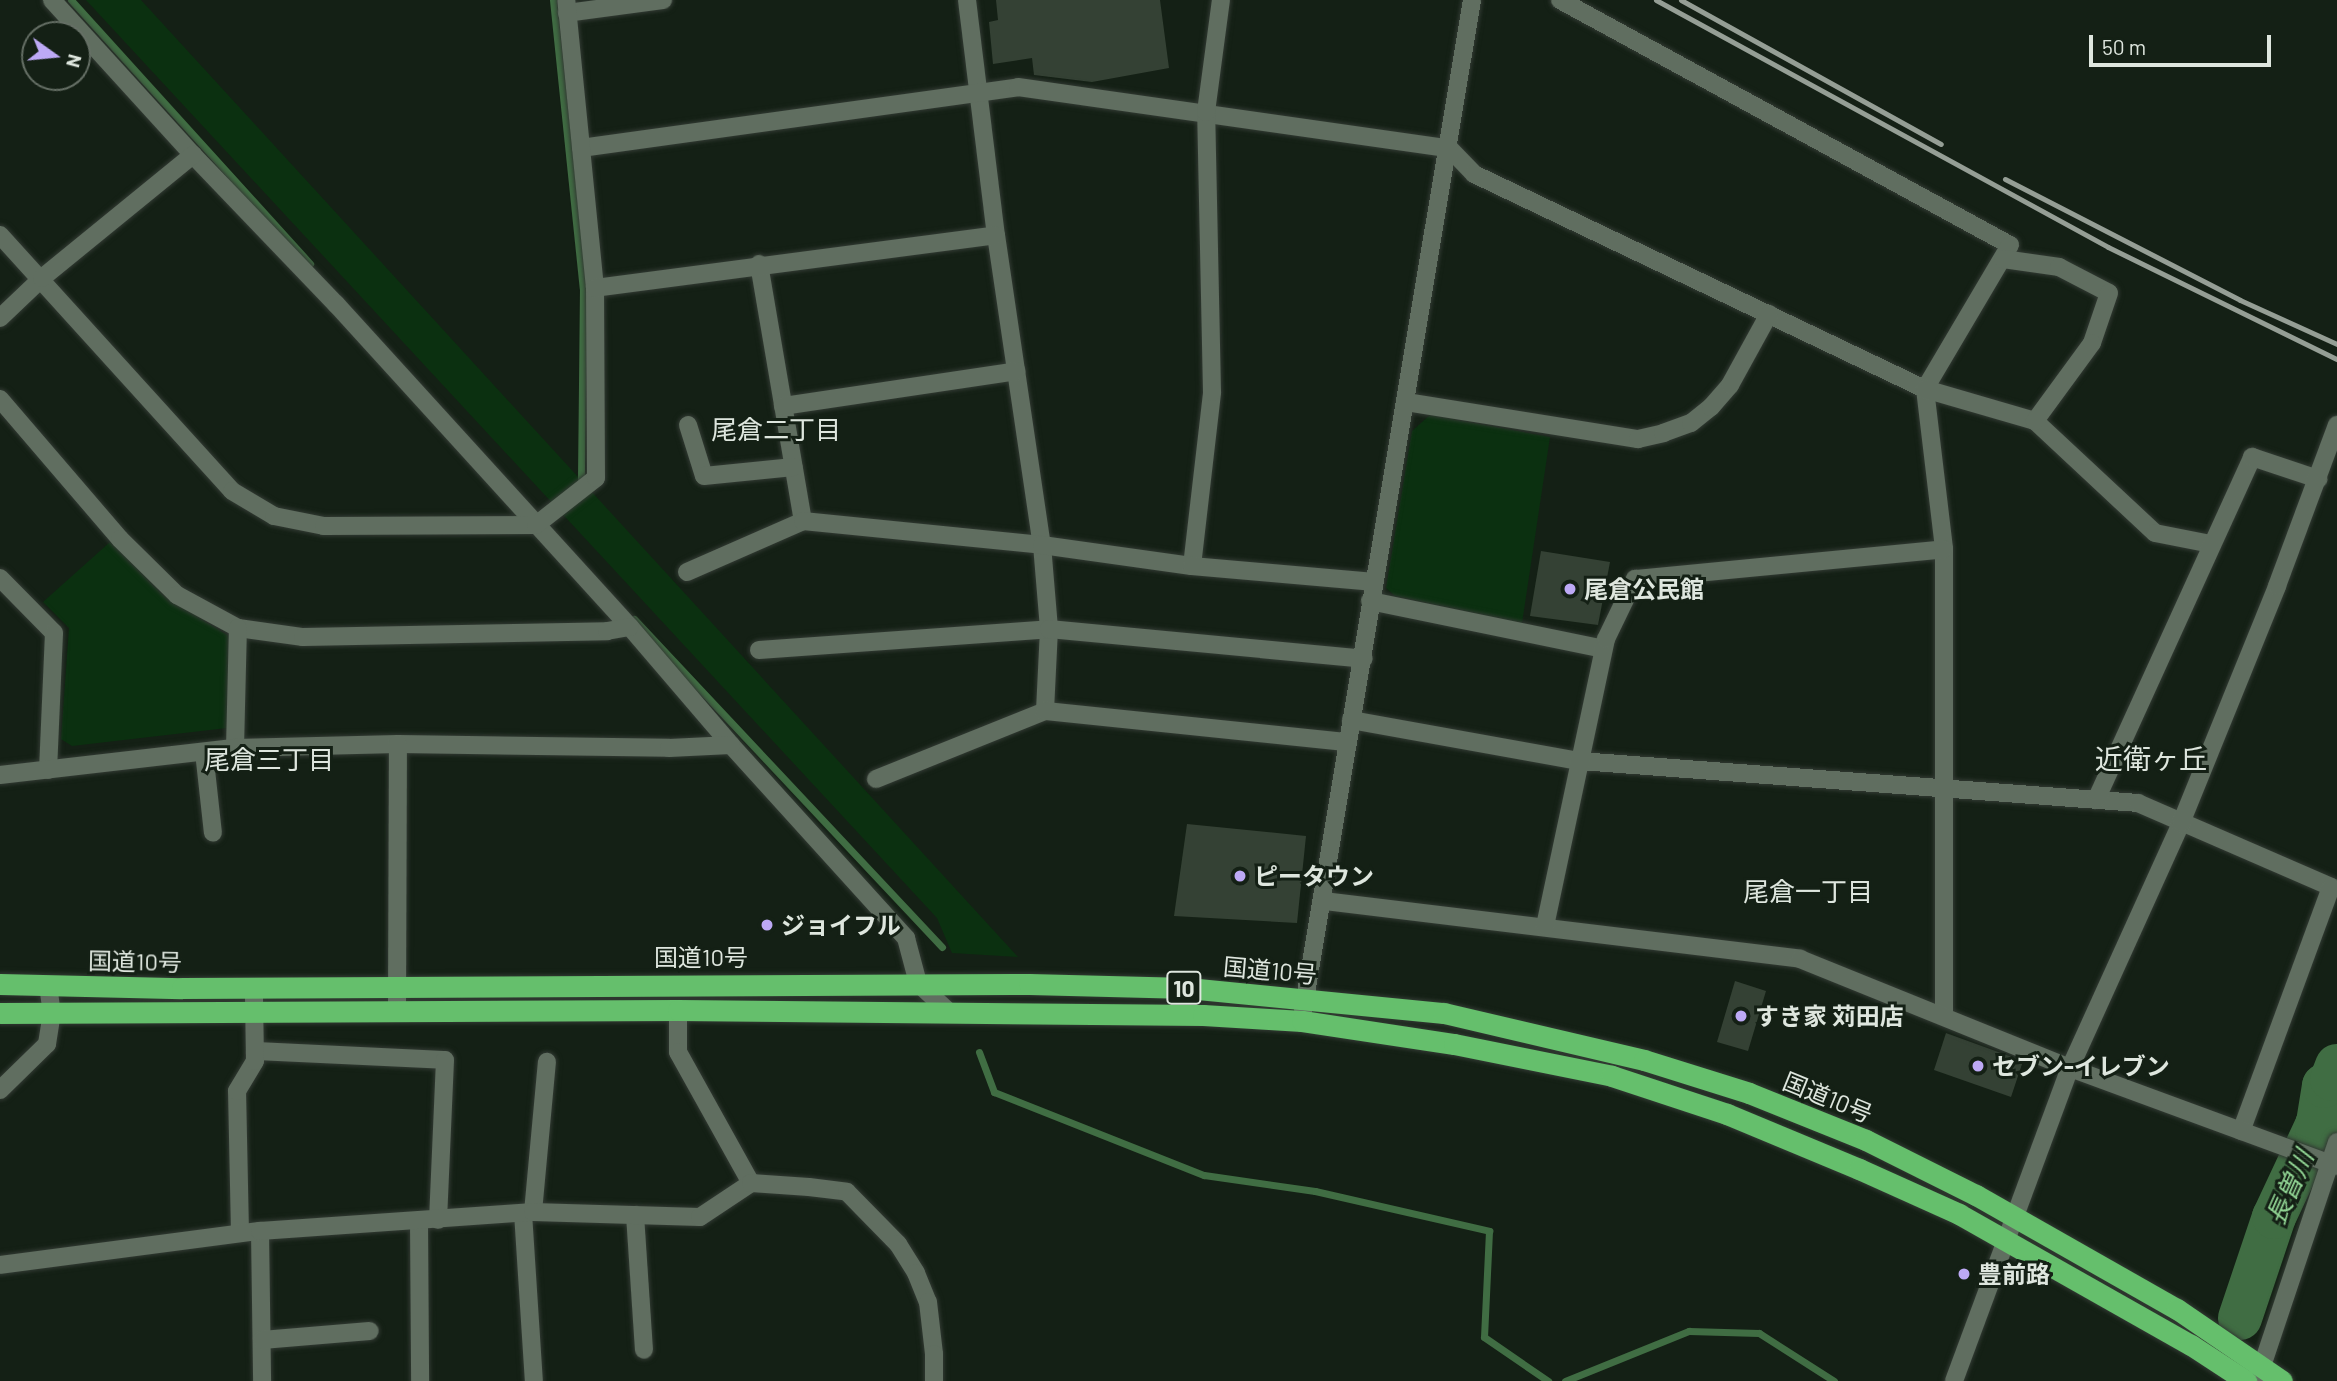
<!DOCTYPE html>
<meta charset="utf-8">
<style>
body{margin:0}
#map{position:relative;width:2337px;height:1381px;overflow:hidden;background:#142015;font-family:Barlow,"Noto Sans JP",sans-serif}
div>[style]{position:absolute}
.green>*{inset:0;background:#0b3010}
.stream>*{height:7px;margin:-3.5px;padding:0 3.5px;transform-origin:3.5px;border-radius:3.5px;background:#406d43}
.river>*{height:44px;margin:-22px;padding:0 22px;transform-origin:22px;border-radius:22px;background:#406d43}
.building>*{inset:0;background:#344134}
.roads{filter:drop-shadow(0 0 2px #323a33) drop-shadow(0 0 2px #323a33)}
.street>*{height:18px;margin:-9px;padding:0 9px;transform-origin:9px;border-radius:9px;background:#606e60}
.highway>*{height:21px;margin:-10.5px;padding:0 10.5px;transform-origin:10.5px;border-radius:10.5px;background:#65bf6c}
.rail>*{height:5px;margin:-2.5px;padding:0 2.5px;transform-origin:2.5px;border-radius:2.5px;background:#959e95}
.dots>*{width:19px;height:19px;translate:-50% -50%;box-sizing:border-box;border:4px solid #142015;border-radius:50%}
span{translate:-50% -50%;white-space:nowrap;text-align:center;line-height:1.15;-webkit-text-stroke:6px #142015;paint-order:stroke}
.shield-label span{padding:2px 5px;background:#142015;border:2px solid;border-radius:5px;-webkit-text-stroke-width:0}
.shield-label{font-size:23px;color:#dee6de;font-weight:700}
.poi-label{font-size:24px;color:#dee6de;font-weight:700}
.left{translate:0 -50%;text-align:left}
.street-label{font-size:24px;color:#dee6de}
.neighbourhood-label{font-size:26px;color:#dee6de}
.water-label{font-size:26px;color:#92d695;font-style:italic}
.quarter-label{font-size:28px;color:#dee6de}
.north{position:absolute;left:21px;top:21px;width:70px;height:70px;box-sizing:border-box;background:#142015;border:2px solid #656f65;border-radius:50%;rotate:105deg;font-size:19px;font-weight:700;line-height:28px;text-align:center;color:#dee6de}
.north::after{content:'';display:block;margin:auto;width:24px;height:32px;background:#bda9f5;clip-path:polygon(50% 0,100% 100%,50% 72%,0 100%)}
.scale{position:absolute;left:2089px;top:35px;width:182px;height:32px;box-sizing:border-box;border:4px solid #dee6de;border-top:0;padding-left:9px;font-size:21px;line-height:24px;white-space:nowrap;color:#dee6de;-webkit-text-stroke:5px #142015;paint-order:stroke}
</style>
<div id="map">
<div class="green">
<i style="clip-path:polygon(86px 0,141px 0,1018px 957px,952px 953px,937px 918px)"></i>
<i style="clip-path:polygon(1430px 415px,1550px 437px,1522px 623px,1395px 596px,1386px 588px,1412px 431px)"></i>
<i style="clip-path:polygon(110px 542px,165px 597px,232px 638px,227px 728px,72px 746px,61px 739px,69px 628px,43px 602px)"></i>
</div>
<div class="stream">
<i style="left:71px;top:0;width:356px;rotate:47.8deg"></i>
<i style="left:553px;top:0;width:290px;rotate:84.1deg"></i>
<i style="left:583px;top:288px;width:199px;rotate:90.6deg"></i>
<i style="left:634px;top:619px;width:450px;rotate:46.8deg"></i>
<i style="left:979px;top:1052px;width:43px;rotate:69.4deg"></i>
<i style="left:994px;top:1092px;width:226px;rotate:21.6deg"></i>
<i style="left:1204px;top:1175px;width:112px;rotate:8.2deg"></i>
<i style="left:1315px;top:1191px;width:179px;rotate:12.9deg"></i>
<i style="left:1489px;top:1231px;width:106px;rotate:92.7deg"></i>
<i style="left:1484px;top:1337px;width:78px;rotate:34.5deg"></i>
<i style="left:1565px;top:1381px;width:134px;rotate:-22deg"></i>
<i style="left:1689px;top:1331px;width:70px;rotate:1.6deg"></i>
<i style="left:1759px;top:1333px;width:89px;rotate:32.6deg"></i>
</div>
<div class="river">
<i style="left:2240px;top:1318px;width:107px;rotate:-71.4deg"></i>
<i style="left:2274px;top:1217px;width:102px;rotate:-64.9deg"></i>
<i style="left:2317px;top:1125px;width:4px;rotate:90deg"></i>
<i style="left:2317px;top:1129px;width:44px;rotate:-80.8deg"></i>
<i style="left:2324px;top:1086px;width:11px;rotate:-41deg"></i>
<i style="left:2332px;top:1079px;width:14px;rotate:-69deg"></i>
</div>
<div class="building">
<i style="clip-path:polygon(996px 0,1160px 0,1169px 68px,1092px 82px,1034px 75px,1032px 58px,993px 64px,989px 22px,998px 20px)"></i>
<i style="clip-path:polygon(1541px 551px,1610px 562px,1598px 625px,1530px 616px)"></i>
<i style="clip-path:polygon(1187px 824px,1306px 836px,1297px 923px,1174px 916px)"></i>
<i style="clip-path:polygon(1735px 981px,1766px 991px,1748px 1051px,1717px 1042px)"></i>
<i style="clip-path:polygon(1946px 1033px,2023px 1061px,2011px 1097px,1934px 1070px)"></i>
</div>
<div class="roads">
<div class="street">
<i style="left:52px;top:0;width:210px;rotate:47.7deg"></i>
<i style="left:193px;top:155px;width:207px;rotate:46.2deg"></i>
<i style="left:336px;top:304px;width:437px;rotate:47.7deg"></i>
<i style="left:630px;top:627px;width:155px;rotate:49.4deg"></i>
<i style="left:731px;top:745px;width:261px;rotate:47.8deg"></i>
<i style="left:906px;top:938px;width:47px;rotate:75.1deg"></i>
<i style="left:918px;top:983px;width:42px;rotate:43.1deg"></i>
<i style="left:967px;top:0;width:237px;rotate:83deg"></i>
<i style="left:996px;top:235px;width:313px;rotate:81.6deg"></i>
<i style="left:1042px;top:545px;width:84px;rotate:85.2deg"></i>
<i style="left:1049px;top:629px;width:82px;rotate:92.8deg"></i>
<i style="left:1560px;top:0;width:512px;rotate:28.57deg"></i>
<i style="left:2010px;top:245px;width:167px;rotate:120.6deg"></i>
<i style="left:1925px;top:389px;width:161px;rotate:83.2deg"></i>
<i style="left:1944px;top:549px;width:466px;rotate:90deg"></i>
<i style="left:567px;top:13px;width:97px;rotate:-7.7deg"></i>
<i style="left:581px;top:148px;width:441px;rotate:-7.9deg"></i>
<i style="left:1018px;top:87px;width:435px;rotate:8.1deg"></i>
<i style="left:1449px;top:148px;width:36px;rotate:46deg"></i>
<i style="left:1474px;top:174px;width:500px;rotate:25.5deg"></i>
<i style="left:1925px;top:389px;width:115px;rotate:16.2deg"></i>
<i style="left:2035px;top:421px;width:164px;rotate:43deg"></i>
<i style="left:2155px;top:533px;width:57px;rotate:11.1deg"></i>
<i style="left:0;top:235px;width:345px;rotate:47.8deg"></i>
<i style="left:232px;top:491px;width:49px;rotate:30.8deg"></i>
<i style="left:274px;top:516px;width:51px;rotate:11.3deg"></i>
<i style="left:324px;top:526px;width:212px;rotate:-0.3deg"></i>
<i style="left:536px;top:525px;width:76px;rotate:-38.1deg"></i>
<i style="left:596px;top:478px;width:190px;rotate:-90.3deg"></i>
<i style="left:595px;top:288px;width:289px;rotate:-95.7deg"></i>
<i style="left:2003px;top:259px;width:57px;rotate:8.1deg"></i>
<i style="left:2059px;top:267px;width:56px;rotate:27.5deg"></i>
<i style="left:2109px;top:293px;width:53px;rotate:108.8deg"></i>
<i style="left:2092px;top:343px;width:97px;rotate:126.2deg"></i>
<i style="left:759px;top:264px;width:261px;rotate:80.3deg"></i>
<i style="left:595px;top:288px;width:404px;rotate:-7.5deg"></i>
<i style="left:0;top:318px;width:58px;rotate:-43.6deg"></i>
<i style="left:42px;top:278px;width:195px;rotate:-39.2deg"></i>
<i style="left:0;top:399px;width:184px;rotate:49.4deg"></i>
<i style="left:120px;top:539px;width:80px;rotate:44.5deg"></i>
<i style="left:177px;top:595px;width:69px;rotate:28.4deg"></i>
<i style="left:238px;top:628px;width:66px;rotate:7.9deg"></i>
<i style="left:303px;top:637px;width:304px;rotate:-1.1deg"></i>
<i style="left:607px;top:631px;width:23px;rotate:-10deg"></i>
<i style="left:1406px;top:402px;width:235px;rotate:9.1deg"></i>
<i style="left:1638px;top:439px;width:26px;rotate:-13deg"></i>
<i style="left:1663px;top:433px;width:30px;rotate:-20deg"></i>
<i style="left:1691px;top:423px;width:26px;rotate:-39deg"></i>
<i style="left:1711px;top:407px;width:29px;rotate:-49deg"></i>
<i style="left:1730px;top:385px;width:81px;rotate:-61.2deg"></i>
<i style="left:783px;top:406px;width:236px;rotate:-8.5deg"></i>
<i style="left:688px;top:425px;width:53px;rotate:72.6deg"></i>
<i style="left:704px;top:476px;width:90px;rotate:-5.7deg"></i>
<i style="left:1192px;top:566px;width:175px;rotate:-83.4deg"></i>
<i style="left:1212px;top:392px;width:280px;rotate:-91.2deg"></i>
<i style="left:1206px;top:112px;width:113px;rotate:-82.4deg"></i>
<i style="left:687px;top:572px;width:127px;rotate:-23.7deg"></i>
<i style="left:803px;top:521px;width:240px;rotate:5.7deg"></i>
<i style="left:1042px;top:545px;width:151px;rotate:8deg"></i>
<i style="left:1192px;top:566px;width:183px;rotate:5deg"></i>
<i style="left:0;top:578px;width:77px;rotate:45.5deg"></i>
<i style="left:54px;top:633px;width:137px;rotate:92.5deg"></i>
<i style="left:1370px;top:601px;width:238px;rotate:11.6deg"></i>
<i style="left:759px;top:650px;width:291px;rotate:-4.1deg"></i>
<i style="left:1049px;top:629px;width:316px;rotate:5.4deg"></i>
<i style="left:1351px;top:720px;width:233px;rotate:10.2deg"></i>
<i style="left:1580px;top:761px;width:560px;rotate:4.3deg"></i>
<i style="left:2138px;top:803px;width:210px;rotate:23.5deg"></i>
<i style="left:2331px;top:887px;width:260px;rotate:110.2deg"></i>
<i style="left:235px;top:748px;width:120px;rotate:-88.6deg"></i>
<i style="left:204px;top:752px;width:81px;rotate:83.7deg"></i>
<i style="left:0;top:775px;width:237px;rotate:-6.6deg"></i>
<i style="left:235px;top:748px;width:163px;rotate:-1.4deg"></i>
<i style="left:398px;top:744px;width:271px;rotate:0.8deg"></i>
<i style="left:669px;top:748px;width:62px;rotate:-2.8deg"></i>
<i style="left:876px;top:779px;width:182px;rotate:-21.9deg"></i>
<i style="left:1045px;top:711px;width:303px;rotate:5.9deg"></i>
<i style="left:2096px;top:800px;width:377px;rotate:-65.5deg"></i>
<i style="left:2252px;top:457px;width:70px;rotate:18.4deg"></i>
<i style="left:1324px;top:901px;width:480px;rotate:6.9deg"></i>
<i style="left:1800px;top:959px;width:291px;rotate:22deg"></i>
<i style="left:2070px;top:1068px;width:284px;rotate:20.2deg"></i>
<i style="left:1545px;top:926px;width:293px;rotate:-78deg"></i>
<i style="left:1606px;top:639px;width:67px;rotate:-64.2deg"></i>
<i style="left:1635px;top:579px;width:310px;rotate:-5.5deg"></i>
<i style="left:678px;top:1010px;width:42px;rotate:90deg"></i>
<i style="left:678px;top:1052px;width:150px;rotate:60.9deg"></i>
<i style="left:1303px;top:1011px;width:1025px;rotate:-80.51deg"></i>
<i style="left:397px;top:1013px;width:269px;rotate:-89.8deg"></i>
<i style="left:255px;top:1051px;width:190px;rotate:2.7deg"></i>
<i style="left:445px;top:1060px;width:160px;rotate:92.5deg"></i>
<i style="left:0;top:1090px;width:66px;rotate:-44.4deg"></i>
<i style="left:47px;top:1044px;width:30px;rotate:-81deg"></i>
<i style="left:52px;top:1014px;width:29px;rotate:-98deg"></i>
<i style="left:533px;top:1212px;width:151px;rotate:-84.7deg"></i>
<i style="left:523px;top:1213px;width:168px;rotate:86.3deg"></i>
<i style="left:635px;top:1215px;width:135px;rotate:86.2deg"></i>
<i style="left:419px;top:1222px;width:159px;rotate:89.6deg"></i>
<i style="left:260px;top:1231px;width:150px;rotate:89.2deg"></i>
<i style="left:240px;top:1233px;width:142px;rotate:-91.2deg"></i>
<i style="left:237px;top:1091px;width:35px;rotate:-59deg"></i>
<i style="left:255px;top:1061px;width:63px;rotate:-90.9deg"></i>
<i style="left:0;top:1265px;width:262px;rotate:-7.5deg"></i>
<i style="left:260px;top:1231px;width:274px;rotate:-4deg"></i>
<i style="left:533px;top:1212px;width:167px;rotate:1.7deg"></i>
<i style="left:700px;top:1217px;width:61px;rotate:-33.7deg"></i>
<i style="left:751px;top:1183px;width:58px;rotate:3.9deg"></i>
<i style="left:809px;top:1187px;width:38px;rotate:7deg"></i>
<i style="left:847px;top:1192px;width:73px;rotate:45.6deg"></i>
<i style="left:898px;top:1244px;width:34px;rotate:58deg"></i>
<i style="left:916px;top:1273px;width:31px;rotate:68deg"></i>
<i style="left:928px;top:1302px;width:52px;rotate:83.4deg"></i>
<i style="left:934px;top:1354px;width:27px;rotate:90deg"></i>
<i style="left:262px;top:1340px;width:108px;rotate:-4.8deg"></i>
<i style="left:1954px;top:1381px;width:334px;rotate:-69.7deg"></i>
<i style="left:2070px;top:1068px;width:269px;rotate:-65.6deg"></i>
<i style="left:2181px;top:823px;width:256px;rotate:-67.9deg"></i>
<i style="left:2277px;top:586px;width:172px;rotate:-69.6deg"></i>
<i style="left:2257px;top:1381px;width:252px;rotate:-71.5deg"></i>
</div>
<div class="highway">
<i style="left:0;top:984px;width:182px;rotate:1.3deg"></i>
<i style="left:182px;top:988px;width:847px;rotate:-0.27deg"></i>
<i style="left:1029px;top:984px;width:159px;rotate:1.4deg"></i>
<i style="left:1188px;top:988px;width:257px;rotate:5.6deg"></i>
<i style="left:1444px;top:1013px;width:205px;rotate:13.2deg"></i>
<i style="left:1644px;top:1060px;width:110px;rotate:17.4deg"></i>
<i style="left:1749px;top:1093px;width:126px;rotate:21.9deg"></i>
<i style="left:1866px;top:1140px;width:123px;rotate:26.6deg"></i>
<i style="left:1976px;top:1195px;width:231px;rotate:29.6deg"></i>
<i style="left:2177px;top:1309px;width:127px;rotate:34.4deg"></i>
<i style="left:0;top:1013px;width:678px;rotate:-0.25deg"></i>
<i style="left:678px;top:1010px;width:525px;rotate:0.55deg"></i>
<i style="left:1203px;top:1015px;width:99px;rotate:3.5deg"></i>
<i style="left:1302px;top:1021px;width:154px;rotate:8.6deg"></i>
<i style="left:1454px;top:1044px;width:161px;rotate:11.4deg"></i>
<i style="left:1612px;top:1076px;width:121px;rotate:18.3deg"></i>
<i style="left:1727px;top:1114px;width:143px;rotate:22.6deg"></i>
<i style="left:1859px;top:1169px;width:110px;rotate:24.2deg"></i>
<i style="left:1959px;top:1214px;width:266px;rotate:29.5deg"></i>
<i style="left:2191px;top:1345px;width:66px;rotate:33.2deg"></i>
</div>
</div>
<div class="rail">
<i style="left:1656px;top:0;width:515px;rotate:28.65deg"></i>
<i style="left:2108px;top:247px;width:255px;rotate:26.1deg"></i>
<i style="left:1681px;top:0;width:297px;rotate:29deg"></i>
<i style="left:2005px;top:179px;width:264px;rotate:27.2deg"></i>
<i style="left:2240px;top:300px;width:107px;rotate:24.4deg"></i>
</div>
<div class="dots">
<i style="left:1570px;top:589px;background:#bda9f5"></i>
<i style="left:1240px;top:876px;background:#bda9f5"></i>
<i style="left:767px;top:925px;background:#bda9f5"></i>
<i style="left:1741px;top:1016px;background:#bda9f5"></i>
<i style="left:1978px;top:1066px;background:#bda9f5"></i>
<i style="left:1964px;top:1274px;background:#bda9f5"></i>
</div>
<div class="shield-label">
<span style="left:1184px;top:988px">10</span>
</div>
<div class="poi-label">
<span class="left" style="left:1584px;top:589px">尾倉公民館</span>
<span class="left" style="left:1254px;top:876px">ピータウン</span>
<span class="left" style="left:781px;top:925px">ジョイフル</span>
<span class="left" style="left:1755px;top:1016px">すき家 苅田店</span>
<span class="left" style="left:1992px;top:1066px">セブン-イレブン</span>
<span class="left" style="left:1978px;top:1274px">豊前路</span>
</div>
<div class="street-label">
<span style="left:701px;top:957px">国道10号</span>
<span style="left:135px;top:961px;rotate:1deg">国道10号</span>
<span style="left:1270px;top:970px;rotate:5deg">国道10号</span>
<span style="left:1828px;top:1097px;rotate:22deg">国道10号</span>
</div>
<div class="neighbourhood-label">
<span style="left:776px;top:429px">尾倉二丁目</span>
<span style="left:269px;top:759px">尾倉三丁目</span>
<span style="left:1808px;top:891px">尾倉一丁目</span>
</div>
<div class="water-label">
<span style="left:2289px;top:1187px;rotate:-66deg">長曽川</span>
</div>
<div class="quarter-label">
<span style="left:2151px;top:758px">近衛ヶ丘</span>
</div>
<div class="north">N</div>
<div class="scale">50 m</div>
</div>
